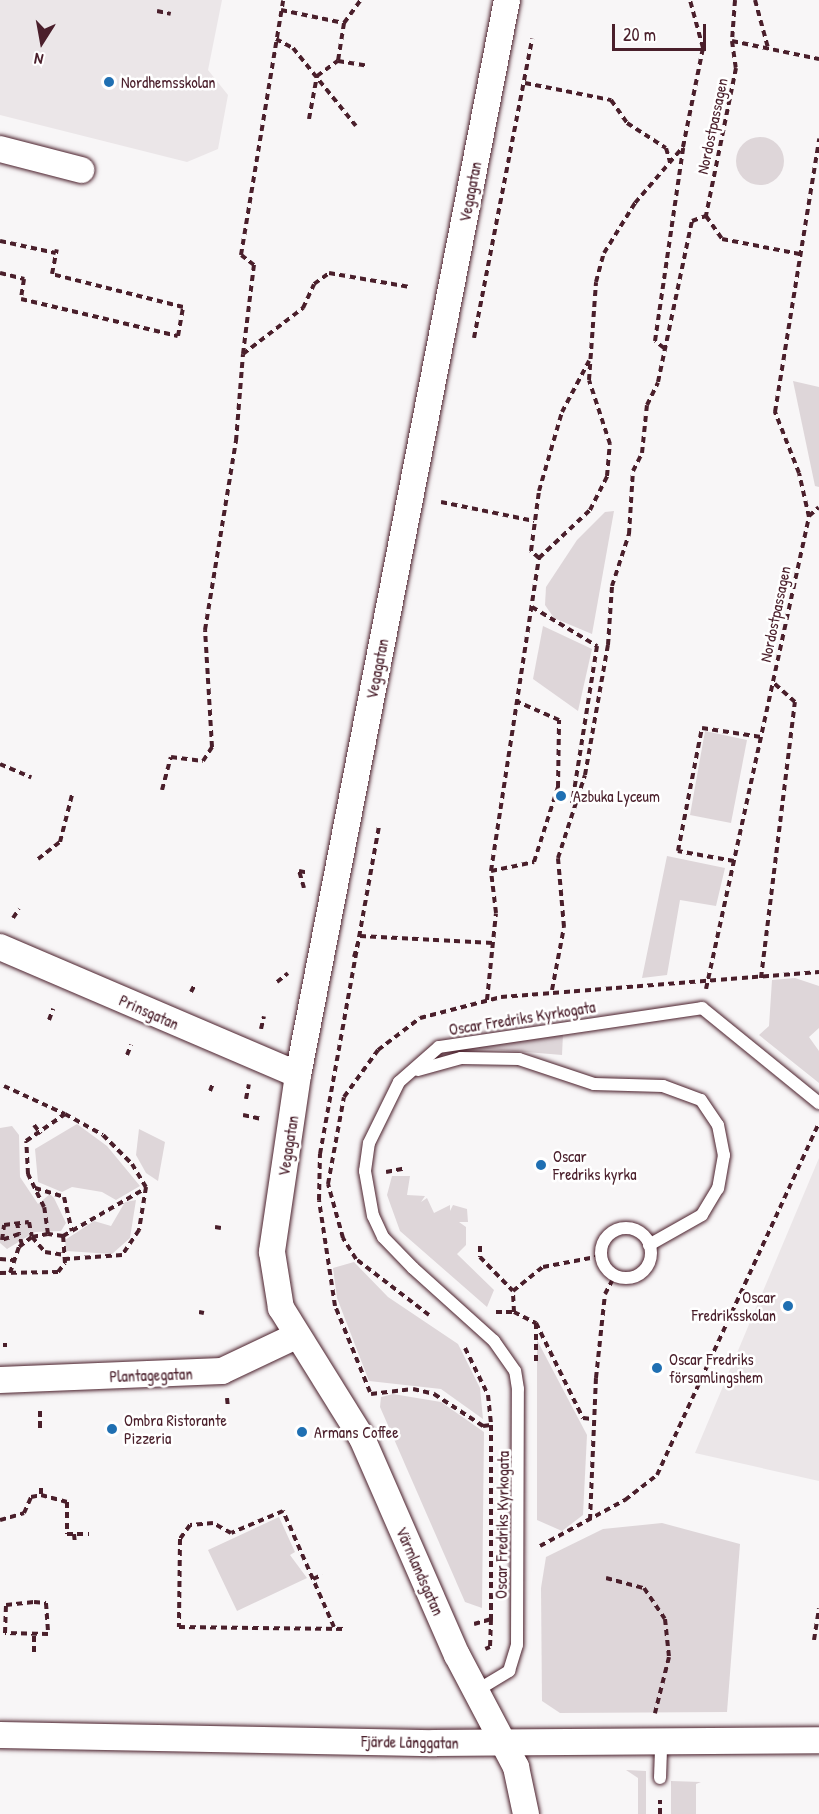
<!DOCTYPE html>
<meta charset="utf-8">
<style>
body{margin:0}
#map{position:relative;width:819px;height:1814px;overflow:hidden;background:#f8f6f7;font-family:"Patrick Hand",sans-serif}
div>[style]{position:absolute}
.built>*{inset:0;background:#ebe6e8}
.green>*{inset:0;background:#ded6d9}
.round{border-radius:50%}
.path>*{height:4px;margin-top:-2px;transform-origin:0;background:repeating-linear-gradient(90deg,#4a1f2b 0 6px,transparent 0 10.5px)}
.roads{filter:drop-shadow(0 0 2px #4a1f2b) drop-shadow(0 0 2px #4a1f2b)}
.service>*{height:12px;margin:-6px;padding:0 6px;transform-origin:6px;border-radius:6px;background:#fff}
.service>.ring{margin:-6px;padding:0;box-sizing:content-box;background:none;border:12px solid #fff;border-radius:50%}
.minor>*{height:26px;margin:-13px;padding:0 13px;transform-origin:13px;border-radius:13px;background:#fff}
.dots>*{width:16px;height:16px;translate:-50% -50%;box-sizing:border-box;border:3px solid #fff;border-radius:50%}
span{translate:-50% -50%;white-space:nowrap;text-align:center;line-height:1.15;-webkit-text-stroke:5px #fff;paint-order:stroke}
.poi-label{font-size:16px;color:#4a1f2b}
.left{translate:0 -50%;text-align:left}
.right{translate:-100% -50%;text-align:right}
.street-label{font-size:16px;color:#4a1f2b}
.north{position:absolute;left:12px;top:12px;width:60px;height:60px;-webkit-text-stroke:4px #fff;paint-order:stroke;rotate:191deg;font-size:16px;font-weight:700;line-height:24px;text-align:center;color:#4a1f2b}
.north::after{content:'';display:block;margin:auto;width:21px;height:27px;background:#4a1f2b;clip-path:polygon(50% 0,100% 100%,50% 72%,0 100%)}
.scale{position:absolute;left:612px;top:24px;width:94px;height:27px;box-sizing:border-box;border:3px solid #4a1f2b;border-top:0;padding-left:8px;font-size:18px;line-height:21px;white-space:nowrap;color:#4a1f2b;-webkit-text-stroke:4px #fff;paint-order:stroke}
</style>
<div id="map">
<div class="built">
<i style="clip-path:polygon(0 0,222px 0,208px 70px,228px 95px,218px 149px,187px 162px,0 115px)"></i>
<i style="clip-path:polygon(819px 1158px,819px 1481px,695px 1453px)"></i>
</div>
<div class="green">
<i class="round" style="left:736px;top:137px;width:48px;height:48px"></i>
<i style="clip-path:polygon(793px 381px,819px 387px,819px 487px,815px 486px)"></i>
<i style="clip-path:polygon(614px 511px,592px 634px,554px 618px,545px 605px,546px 587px,577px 540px,605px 512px)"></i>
<i style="clip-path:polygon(543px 626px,592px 649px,578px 711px,533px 679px)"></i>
<i style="clip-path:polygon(705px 731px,747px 740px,731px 823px,690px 815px)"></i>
<i style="clip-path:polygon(667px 856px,725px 868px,716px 906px,680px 900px,667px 975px,642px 978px)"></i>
<i style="clip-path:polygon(795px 978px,819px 986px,819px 1028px,809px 1037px,819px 1051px,819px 1083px,759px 1035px,769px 1026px,772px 980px)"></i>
<i style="clip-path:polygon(563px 1034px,562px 1055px,476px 1048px,484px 1044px)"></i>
<i style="clip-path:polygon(77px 1124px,107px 1146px,140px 1186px,116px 1200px,102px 1192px,72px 1187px,62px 1192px,38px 1182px,35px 1149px)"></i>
<i style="clip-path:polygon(12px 1126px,19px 1135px,20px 1177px,38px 1204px,50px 1194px,54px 1198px,66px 1223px,61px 1231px,35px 1232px,7px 1249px,0 1243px,0 1128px)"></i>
<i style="clip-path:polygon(139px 1129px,165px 1142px,158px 1181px,146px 1173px,136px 1155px)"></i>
<i style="clip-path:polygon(392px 1176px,410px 1176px,407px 1195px,425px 1196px,421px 1202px,427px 1198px,434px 1213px,450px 1205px,450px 1211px,453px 1205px,467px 1209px,468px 1222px,459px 1222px,466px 1227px,466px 1245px,457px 1254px,494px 1290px,487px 1307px,400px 1231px,387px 1195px)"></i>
<i style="clip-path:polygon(136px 1200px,130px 1238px,112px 1254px,66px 1251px,65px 1240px,94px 1221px,111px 1226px,125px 1202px)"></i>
<i style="clip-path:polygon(354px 1262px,388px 1297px,458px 1344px,480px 1388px,483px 1419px,441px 1389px,369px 1381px,337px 1298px,333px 1268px)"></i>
<i style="clip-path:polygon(537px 1340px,587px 1435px,583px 1515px,562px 1531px,537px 1520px)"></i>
<i style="clip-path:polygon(393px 1394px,441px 1402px,484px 1432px,482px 1608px,465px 1602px,380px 1407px,381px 1397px)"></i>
<i style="clip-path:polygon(279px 1517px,295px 1552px,290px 1555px,307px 1578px,237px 1611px,208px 1550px)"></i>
<i style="clip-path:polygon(662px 1523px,740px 1544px,727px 1712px,560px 1713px,542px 1701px,541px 1588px,546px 1557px,603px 1529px)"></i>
<i style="clip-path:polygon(626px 1770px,646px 1771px,646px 1814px,638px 1814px,638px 1778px)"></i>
<i style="clip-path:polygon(671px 1781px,701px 1782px,696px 1784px,696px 1814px,671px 1814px)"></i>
</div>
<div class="path">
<i style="left:735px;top:0;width:41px;rotate:94.2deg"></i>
<i style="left:732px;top:41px;width:89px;rotate:11.7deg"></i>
<i style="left:755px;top:0;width:50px;rotate:74.8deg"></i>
<i style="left:281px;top:10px;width:64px;rotate:11.7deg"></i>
<i style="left:344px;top:23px;width:38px;rotate:99deg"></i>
<i style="left:338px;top:61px;width:30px;rotate:9deg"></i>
<i style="left:157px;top:11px;width:14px;rotate:12deg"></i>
<i style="left:344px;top:23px;width:29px;rotate:-54deg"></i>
<i style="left:276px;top:39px;width:19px;rotate:28deg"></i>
<i style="left:293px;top:48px;width:100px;rotate:51.1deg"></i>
<i style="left:732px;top:41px;width:27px;rotate:82deg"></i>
<i style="left:736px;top:68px;width:151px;rotate:101.5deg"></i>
<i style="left:706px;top:216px;width:28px;rotate:55deg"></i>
<i style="left:722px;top:239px;width:79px;rotate:10.9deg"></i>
<i style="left:525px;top:83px;width:88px;rotate:11.2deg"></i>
<i style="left:611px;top:100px;width:28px;rotate:55deg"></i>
<i style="left:627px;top:123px;width:46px;rotate:32.7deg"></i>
<i style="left:666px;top:148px;width:15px;rotate:74deg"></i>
<i style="left:309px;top:119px;width:44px;rotate:-79.5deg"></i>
<i style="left:317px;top:76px;width:26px;rotate:-36deg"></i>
<i style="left:0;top:241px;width:57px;rotate:12.1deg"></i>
<i style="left:0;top:273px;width:25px;rotate:14deg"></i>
<i style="left:24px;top:279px;width:20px;rotate:99deg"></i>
<i style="left:21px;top:299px;width:161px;rotate:13.3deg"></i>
<i style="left:178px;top:336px;width:29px;rotate:-80deg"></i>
<i style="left:183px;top:307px;width:135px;rotate:-165.9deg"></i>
<i style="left:52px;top:274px;width:25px;rotate:-79deg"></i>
<i style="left:474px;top:338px;width:305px;rotate:-79deg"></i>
<i style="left:664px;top:348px;width:11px;rotate:-142deg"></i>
<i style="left:655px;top:341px;width:195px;rotate:-81.7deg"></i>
<i style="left:243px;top:354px;width:90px;rotate:-83deg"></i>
<i style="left:254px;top:265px;width:16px;rotate:-142deg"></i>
<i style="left:241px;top:255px;width:258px;rotate:-80.6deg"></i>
<i style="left:441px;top:502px;width:95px;rotate:11.5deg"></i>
<i style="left:809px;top:516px;width:13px;rotate:-42deg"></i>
<i style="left:539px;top:558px;width:11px;rotate:-139deg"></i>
<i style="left:531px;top:551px;width:61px;rotate:-82.4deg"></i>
<i style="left:539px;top:491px;width:82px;rotate:-73.8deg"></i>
<i style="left:562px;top:412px;width:58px;rotate:-62.1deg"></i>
<i style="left:532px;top:607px;width:76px;rotate:31deg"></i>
<i style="left:597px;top:646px;width:159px;rotate:99deg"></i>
<i style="left:0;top:764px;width:34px;rotate:23deg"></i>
<i style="left:162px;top:790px;width:34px;rotate:-75deg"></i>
<i style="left:171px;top:757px;width:32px;rotate:7deg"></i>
<i style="left:203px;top:761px;width:17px;rotate:-57deg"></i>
<i style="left:212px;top:747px;width:117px;rotate:-93.4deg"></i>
<i style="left:205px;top:630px;width:192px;rotate:-80.7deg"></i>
<i style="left:236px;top:441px;width:87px;rotate:-85.4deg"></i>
<i style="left:243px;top:354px;width:76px;rotate:-37.5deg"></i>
<i style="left:303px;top:308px;width:26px;rotate:-65deg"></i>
<i style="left:314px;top:284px;width:19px;rotate:-36deg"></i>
<i style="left:329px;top:273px;width:82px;rotate:9.8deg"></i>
<i style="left:38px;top:859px;width:28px;rotate:-38deg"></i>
<i style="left:60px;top:842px;width:49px;rotate:-75.7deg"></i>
<i style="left:734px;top:861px;width:57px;rotate:-169.9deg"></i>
<i style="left:678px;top:851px;width:125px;rotate:-79deg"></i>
<i style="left:702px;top:728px;width:60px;rotate:8.7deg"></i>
<i style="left:491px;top:871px;width:44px;rotate:-11.8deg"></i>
<i style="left:534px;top:862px;width:79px;rotate:-72.3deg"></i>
<i style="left:558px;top:787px;width:67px;rotate:-89.1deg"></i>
<i style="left:559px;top:720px;width:45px;rotate:-156.3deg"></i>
<i style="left:304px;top:888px;width:18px;rotate:-106deg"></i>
<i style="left:299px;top:871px;width:10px;rotate:11deg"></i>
<i style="left:13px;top:918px;width:11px;rotate:-56deg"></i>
<i style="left:360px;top:936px;width:133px;rotate:3deg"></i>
<i style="left:354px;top:957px;width:15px;rotate:-74deg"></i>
<i style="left:761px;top:978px;width:278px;rotate:-83deg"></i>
<i style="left:795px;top:702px;width:30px;rotate:-138deg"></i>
<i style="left:277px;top:982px;width:14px;rotate:-39deg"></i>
<i style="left:706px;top:989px;width:483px;rotate:-77.7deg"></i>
<i style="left:809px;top:517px;width:45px;rotate:-102.8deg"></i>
<i style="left:799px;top:473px;width:66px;rotate:-111.5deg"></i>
<i style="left:775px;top:412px;width:277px;rotate:-80.8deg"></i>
<i style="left:552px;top:990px;width:64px;rotate:-79.2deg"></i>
<i style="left:564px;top:927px;width:69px;rotate:-95deg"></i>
<i style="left:558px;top:858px;width:87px;rotate:-72deg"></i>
<i style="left:585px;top:775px;width:132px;rotate:-80deg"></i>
<i style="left:608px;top:645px;width:59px;rotate:-86.1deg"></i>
<i style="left:612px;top:586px;width:55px;rotate:-71.9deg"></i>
<i style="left:629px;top:534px;width:63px;rotate:-86.4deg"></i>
<i style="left:633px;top:471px;width:20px;rotate:-63deg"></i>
<i style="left:642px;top:453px;width:48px;rotate:-84.1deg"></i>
<i style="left:647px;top:405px;width:25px;rotate:-64deg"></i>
<i style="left:658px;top:382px;width:165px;rotate:-78.1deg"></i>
<i style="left:692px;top:221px;width:15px;rotate:-20deg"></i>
<i style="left:191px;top:992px;width:7px;rotate:-63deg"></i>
<i style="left:487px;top:1000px;width:87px;rotate:-84.1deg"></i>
<i style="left:496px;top:913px;width:42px;rotate:-96.8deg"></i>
<i style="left:491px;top:871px;width:317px;rotate:-81.3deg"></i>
<i style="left:539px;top:558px;width:70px;rotate:-43.3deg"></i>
<i style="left:590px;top:510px;width:38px;rotate:-63deg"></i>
<i style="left:607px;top:476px;width:32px;rotate:-85deg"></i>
<i style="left:610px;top:444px;width:67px;rotate:-108.2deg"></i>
<i style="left:589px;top:380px;width:98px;rotate:-85.9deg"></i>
<i style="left:596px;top:282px;width:30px;rotate:-75deg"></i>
<i style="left:604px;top:253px;width:59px;rotate:-58.2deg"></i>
<i style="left:635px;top:203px;width:74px;rotate:-49.4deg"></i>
<i style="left:683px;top:147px;width:101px;rotate:-78.6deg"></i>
<i style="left:703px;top:48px;width:50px;rotate:-105.2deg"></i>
<i style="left:49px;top:1020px;width:12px;rotate:-70deg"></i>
<i style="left:261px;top:1029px;width:13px;rotate:-77deg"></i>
<i style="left:127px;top:1055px;width:11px;rotate:-68deg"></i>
<i style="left:4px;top:1086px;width:67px;rotate:24.7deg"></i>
<i style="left:210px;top:1091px;width:9px;rotate:-69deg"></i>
<i style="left:246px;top:1099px;width:15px;rotate:-79deg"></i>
<i style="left:243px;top:1115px;width:19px;rotate:12deg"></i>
<i style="left:34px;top:1125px;width:11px;rotate:52deg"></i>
<i style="left:386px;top:1172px;width:20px;rotate:-11deg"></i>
<i style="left:35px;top:1188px;width:30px;rotate:17deg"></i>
<i style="left:64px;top:1197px;width:35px;rotate:77deg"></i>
<i style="left:17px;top:1222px;width:12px;rotate:81deg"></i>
<i style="left:215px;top:1227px;width:6px;rotate:9deg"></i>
<i style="left:63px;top:1236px;width:15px;rotate:-172deg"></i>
<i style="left:48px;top:1234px;width:27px;rotate:-98deg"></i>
<i style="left:44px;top:1207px;width:37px;rotate:-116deg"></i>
<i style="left:28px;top:1174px;width:33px;rotate:-93deg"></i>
<i style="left:26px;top:1141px;width:47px;rotate:-34.7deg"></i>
<i style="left:65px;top:1114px;width:43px;rotate:28.9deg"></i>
<i style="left:103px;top:1135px;width:41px;rotate:45deg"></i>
<i style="left:132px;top:1164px;width:27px;rotate:59deg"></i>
<i style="left:146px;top:1187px;width:44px;rotate:99.2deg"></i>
<i style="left:139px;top:1230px;width:30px;rotate:124deg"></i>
<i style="left:122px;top:1255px;width:57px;rotate:176deg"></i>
<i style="left:22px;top:1245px;width:11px;rotate:-105deg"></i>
<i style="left:19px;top:1234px;width:18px;rotate:161deg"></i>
<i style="left:2px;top:1240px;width:15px;rotate:-82deg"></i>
<i style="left:4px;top:1225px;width:25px;rotate:-7deg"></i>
<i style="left:29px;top:1222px;width:15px;rotate:79deg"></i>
<i style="left:32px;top:1237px;width:16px;rotate:-11deg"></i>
<i style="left:480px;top:1246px;width:11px;rotate:90deg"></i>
<i style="left:480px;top:1257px;width:47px;rotate:45.9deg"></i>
<i style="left:0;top:1259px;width:13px;rotate:4deg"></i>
<i style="left:0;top:1273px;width:58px;rotate:-1deg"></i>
<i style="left:58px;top:1272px;width:11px;rotate:-52deg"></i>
<i style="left:65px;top:1263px;width:27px;rotate:-94deg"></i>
<i style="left:63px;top:1236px;width:96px;rotate:-30deg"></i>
<i style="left:10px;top:1273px;width:28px;rotate:-71deg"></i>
<i style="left:19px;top:1247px;width:16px;rotate:-38deg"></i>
<i style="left:32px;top:1237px;width:20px;rotate:49deg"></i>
<i style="left:45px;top:1252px;width:18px;rotate:9deg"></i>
<i style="left:199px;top:1312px;width:5px;rotate:11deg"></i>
<i style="left:496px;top:1312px;width:18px"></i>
<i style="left:514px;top:1312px;width:25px;rotate:27deg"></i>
<i style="left:536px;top:1323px;width:106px;rotate:63.7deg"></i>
<i style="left:583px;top:1418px;width:9px;rotate:6deg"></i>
<i style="left:514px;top:1312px;width:21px;rotate:-93deg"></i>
<i style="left:513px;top:1291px;width:38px;rotate:-39deg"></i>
<i style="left:543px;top:1267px;width:59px;rotate:-10.7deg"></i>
<i style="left:429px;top:1315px;width:92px;rotate:-142.5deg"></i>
<i style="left:356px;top:1259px;width:25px;rotate:-122deg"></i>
<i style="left:343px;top:1238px;width:56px;rotate:-105.5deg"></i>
<i style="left:328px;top:1184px;width:88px;rotate:-79.6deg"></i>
<i style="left:344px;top:1097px;width:58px;rotate:-54.1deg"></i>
<i style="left:378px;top:1050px;width:53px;rotate:-37.3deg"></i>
<i style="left:420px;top:1018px;width:84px;rotate:-14.5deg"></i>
<i style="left:501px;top:997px;width:319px;rotate:-4.5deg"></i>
<i style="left:536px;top:1323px;width:39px;rotate:90deg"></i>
<i style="left:5px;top:1343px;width:4px;rotate:90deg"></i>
<i style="left:465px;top:1348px;width:52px;rotate:63.9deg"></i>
<i style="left:488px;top:1395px;width:30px;rotate:84deg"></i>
<i style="left:491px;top:1425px;width:194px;rotate:90deg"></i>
<i style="left:491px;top:1619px;width:28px;rotate:92deg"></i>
<i style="left:490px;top:1647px;width:5px;rotate:158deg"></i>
<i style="left:370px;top:1392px;width:93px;rotate:-112.1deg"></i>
<i style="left:335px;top:1306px;width:107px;rotate:-98.6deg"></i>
<i style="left:319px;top:1200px;width:46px;rotate:-88.8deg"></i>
<i style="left:320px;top:1154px;width:334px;rotate:-79.8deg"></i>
<i style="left:371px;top:1394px;width:42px;rotate:-6.8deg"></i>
<i style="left:413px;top:1389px;width:22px;rotate:13deg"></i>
<i style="left:434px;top:1394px;width:59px;rotate:33.1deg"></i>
<i style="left:483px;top:1426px;width:8px;rotate:-7deg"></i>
<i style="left:227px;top:1398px;width:10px;rotate:84deg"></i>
<i style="left:40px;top:1411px;width:17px;rotate:90deg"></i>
<i style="left:41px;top:1488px;width:7px;rotate:90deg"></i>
<i style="left:41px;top:1495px;width:27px;rotate:15deg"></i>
<i style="left:67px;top:1502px;width:32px;rotate:90deg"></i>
<i style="left:67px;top:1534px;width:22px"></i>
<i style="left:0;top:1520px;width:25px;rotate:-16deg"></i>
<i style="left:24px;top:1513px;width:17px;rotate:-66deg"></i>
<i style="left:31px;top:1497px;width:10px;rotate:-11deg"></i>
<i style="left:590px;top:1520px;width:142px;rotate:-87.6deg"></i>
<i style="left:596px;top:1378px;width:84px;rotate:-83.9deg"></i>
<i style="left:605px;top:1294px;width:21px;rotate:-62deg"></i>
<i style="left:74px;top:1534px;width:10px;rotate:84deg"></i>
<i style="left:540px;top:1546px;width:97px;rotate:-28.4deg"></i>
<i style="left:625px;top:1500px;width:41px;rotate:-38deg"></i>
<i style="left:657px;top:1475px;width:385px;rotate:-65.3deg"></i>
<i style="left:606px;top:1578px;width:39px;rotate:15deg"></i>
<i style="left:644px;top:1588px;width:37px;rotate:56deg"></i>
<i style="left:665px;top:1619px;width:38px;rotate:84deg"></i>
<i style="left:669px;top:1657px;width:58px;rotate:104deg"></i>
<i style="left:313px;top:1579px;width:10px;rotate:-24deg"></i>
<i style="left:34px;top:1602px;width:12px;rotate:5deg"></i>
<i style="left:46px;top:1603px;width:31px;rotate:86deg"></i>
<i style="left:48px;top:1634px;width:43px;rotate:-178.7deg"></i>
<i style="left:5px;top:1633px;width:28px;rotate:-88deg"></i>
<i style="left:6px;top:1605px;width:28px;rotate:-6deg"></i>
<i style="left:474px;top:1624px;width:18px;rotate:-16deg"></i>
<i style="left:334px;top:1627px;width:127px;rotate:-113.7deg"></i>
<i style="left:283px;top:1511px;width:56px;rotate:157.1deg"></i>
<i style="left:231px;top:1533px;width:21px;rotate:-151deg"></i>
<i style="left:213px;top:1523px;width:23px;rotate:175deg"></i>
<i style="left:190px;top:1525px;width:17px;rotate:126deg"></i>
<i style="left:180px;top:1539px;width:88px;rotate:90.7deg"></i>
<i style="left:179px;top:1627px;width:167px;rotate:0.7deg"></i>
<i style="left:814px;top:1640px;width:32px;rotate:-81deg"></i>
<i style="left:34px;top:1652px;width:18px;rotate:-90deg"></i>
<i style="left:660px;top:1814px;width:14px;rotate:-90deg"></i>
</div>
<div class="roads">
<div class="service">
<i style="left:418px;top:1070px;width:45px;rotate:-15.6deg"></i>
<i style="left:461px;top:1058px;width:58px;rotate:1deg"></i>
<i style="left:519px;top:1059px;width:79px;rotate:18.4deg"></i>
<i style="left:594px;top:1084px;width:69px;rotate:1.7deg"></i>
<i style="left:663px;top:1086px;width:40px;rotate:20.2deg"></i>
<i style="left:701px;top:1100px;width:30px;rotate:56deg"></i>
<i style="left:718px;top:1125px;width:31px;rotate:79deg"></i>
<i style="left:724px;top:1155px;width:34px;rotate:100deg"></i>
<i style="left:718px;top:1188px;width:31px;rotate:121deg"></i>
<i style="left:702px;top:1215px;width:61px;rotate:150.5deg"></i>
<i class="ring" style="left:601px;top:1228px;width:38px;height:38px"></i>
<i style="left:476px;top:1691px;width:39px;rotate:-31deg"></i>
<i style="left:509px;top:1671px;width:27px;rotate:-73deg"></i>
<i style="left:517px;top:1645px;width:256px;rotate:-89.8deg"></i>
<i style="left:518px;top:1389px;width:18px;rotate:-99deg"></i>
<i style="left:515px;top:1371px;width:37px;rotate:-125deg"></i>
<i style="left:494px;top:1341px;width:109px;rotate:-138deg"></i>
<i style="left:413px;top:1268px;width:43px;rotate:-134.1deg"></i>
<i style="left:383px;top:1237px;width:23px;rotate:-115deg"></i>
<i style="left:373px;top:1216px;width:46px;rotate:-100.1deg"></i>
<i style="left:365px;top:1171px;width:28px;rotate:-82deg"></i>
<i style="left:369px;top:1143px;width:68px;rotate:-63.8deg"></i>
<i style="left:399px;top:1082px;width:53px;rotate:-41.2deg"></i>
<i style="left:439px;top:1047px;width:266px;rotate:-8.4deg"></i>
<i style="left:702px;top:1008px;width:151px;rotate:39.1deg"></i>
<i style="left:660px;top:1778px;width:37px;rotate:-88deg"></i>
</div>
<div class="minor">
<i style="left:507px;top:0;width:1095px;rotate:101deg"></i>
<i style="left:298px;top:1075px;width:179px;rotate:98.4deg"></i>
<i style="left:272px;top:1252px;width:57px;rotate:80.9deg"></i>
<i style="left:281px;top:1308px;width:153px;rotate:58.1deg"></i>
<i style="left:362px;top:1438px;width:237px;rotate:66.4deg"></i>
<i style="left:457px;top:1655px;width:127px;rotate:62.2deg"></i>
<i style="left:516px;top:1767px;width:48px;rotate:78deg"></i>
<i style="left:0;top:149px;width:84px;rotate:14.5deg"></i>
<i style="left:0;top:947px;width:324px;rotate:23.2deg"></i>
<i style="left:0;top:1380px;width:222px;rotate:-2.3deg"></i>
<i style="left:222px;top:1371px;width:80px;rotate:-25.3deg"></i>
<i style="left:0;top:1735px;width:434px;rotate:1.1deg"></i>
<i style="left:434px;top:1743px;width:385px;rotate:-0.4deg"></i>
</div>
</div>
<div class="dots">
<i style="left:109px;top:82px;background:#1f6fb2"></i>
<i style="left:561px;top:796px;background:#1f6fb2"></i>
<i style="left:541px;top:1165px;background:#1f6fb2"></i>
<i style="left:788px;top:1306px;background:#1f6fb2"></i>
<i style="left:657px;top:1368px;background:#1f6fb2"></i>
<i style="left:112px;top:1429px;background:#1f6fb2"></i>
<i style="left:302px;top:1432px;background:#1f6fb2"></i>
</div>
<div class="poi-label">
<span class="left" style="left:121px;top:82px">Nordhemsskolan</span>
<span class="left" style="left:573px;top:796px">Azbuka Lyceum</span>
<span class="left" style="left:553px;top:1165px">Oscar<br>Fredriks kyrka</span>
<span class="right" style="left:776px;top:1306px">Oscar<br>Fredriksskolan</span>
<span class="left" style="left:669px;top:1368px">Oscar Fredriks<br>församlingshem</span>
<span class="left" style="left:124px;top:1429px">Ombra Ristorante<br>Pizzeria</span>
<span class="left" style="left:314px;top:1432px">Armans Coffee</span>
</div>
<div class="street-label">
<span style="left:712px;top:126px;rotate:-78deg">Nordostpassagen</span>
<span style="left:470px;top:192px;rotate:-79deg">Vegagatan</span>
<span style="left:775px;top:614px;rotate:-78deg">Nordostpassagen</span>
<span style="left:377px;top:669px;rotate:-79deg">Vegagatan</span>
<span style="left:149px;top:1012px;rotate:24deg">Prinsgatan</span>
<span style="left:522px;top:1018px;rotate:-9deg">Oscar Fredriks Kyrkogata</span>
<span style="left:288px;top:1146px;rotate:-81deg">Vegagatan</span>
<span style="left:151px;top:1375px;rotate:-2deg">Plantagegatan</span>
<span style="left:502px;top:1525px;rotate:-89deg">Oscar Fredriks Kyrkogata</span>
<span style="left:420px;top:1571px;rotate:66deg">Värmlandsgatan</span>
<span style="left:410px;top:1742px;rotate:1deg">Fjärde Långgatan</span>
</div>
<div class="north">N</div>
<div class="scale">20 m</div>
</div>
